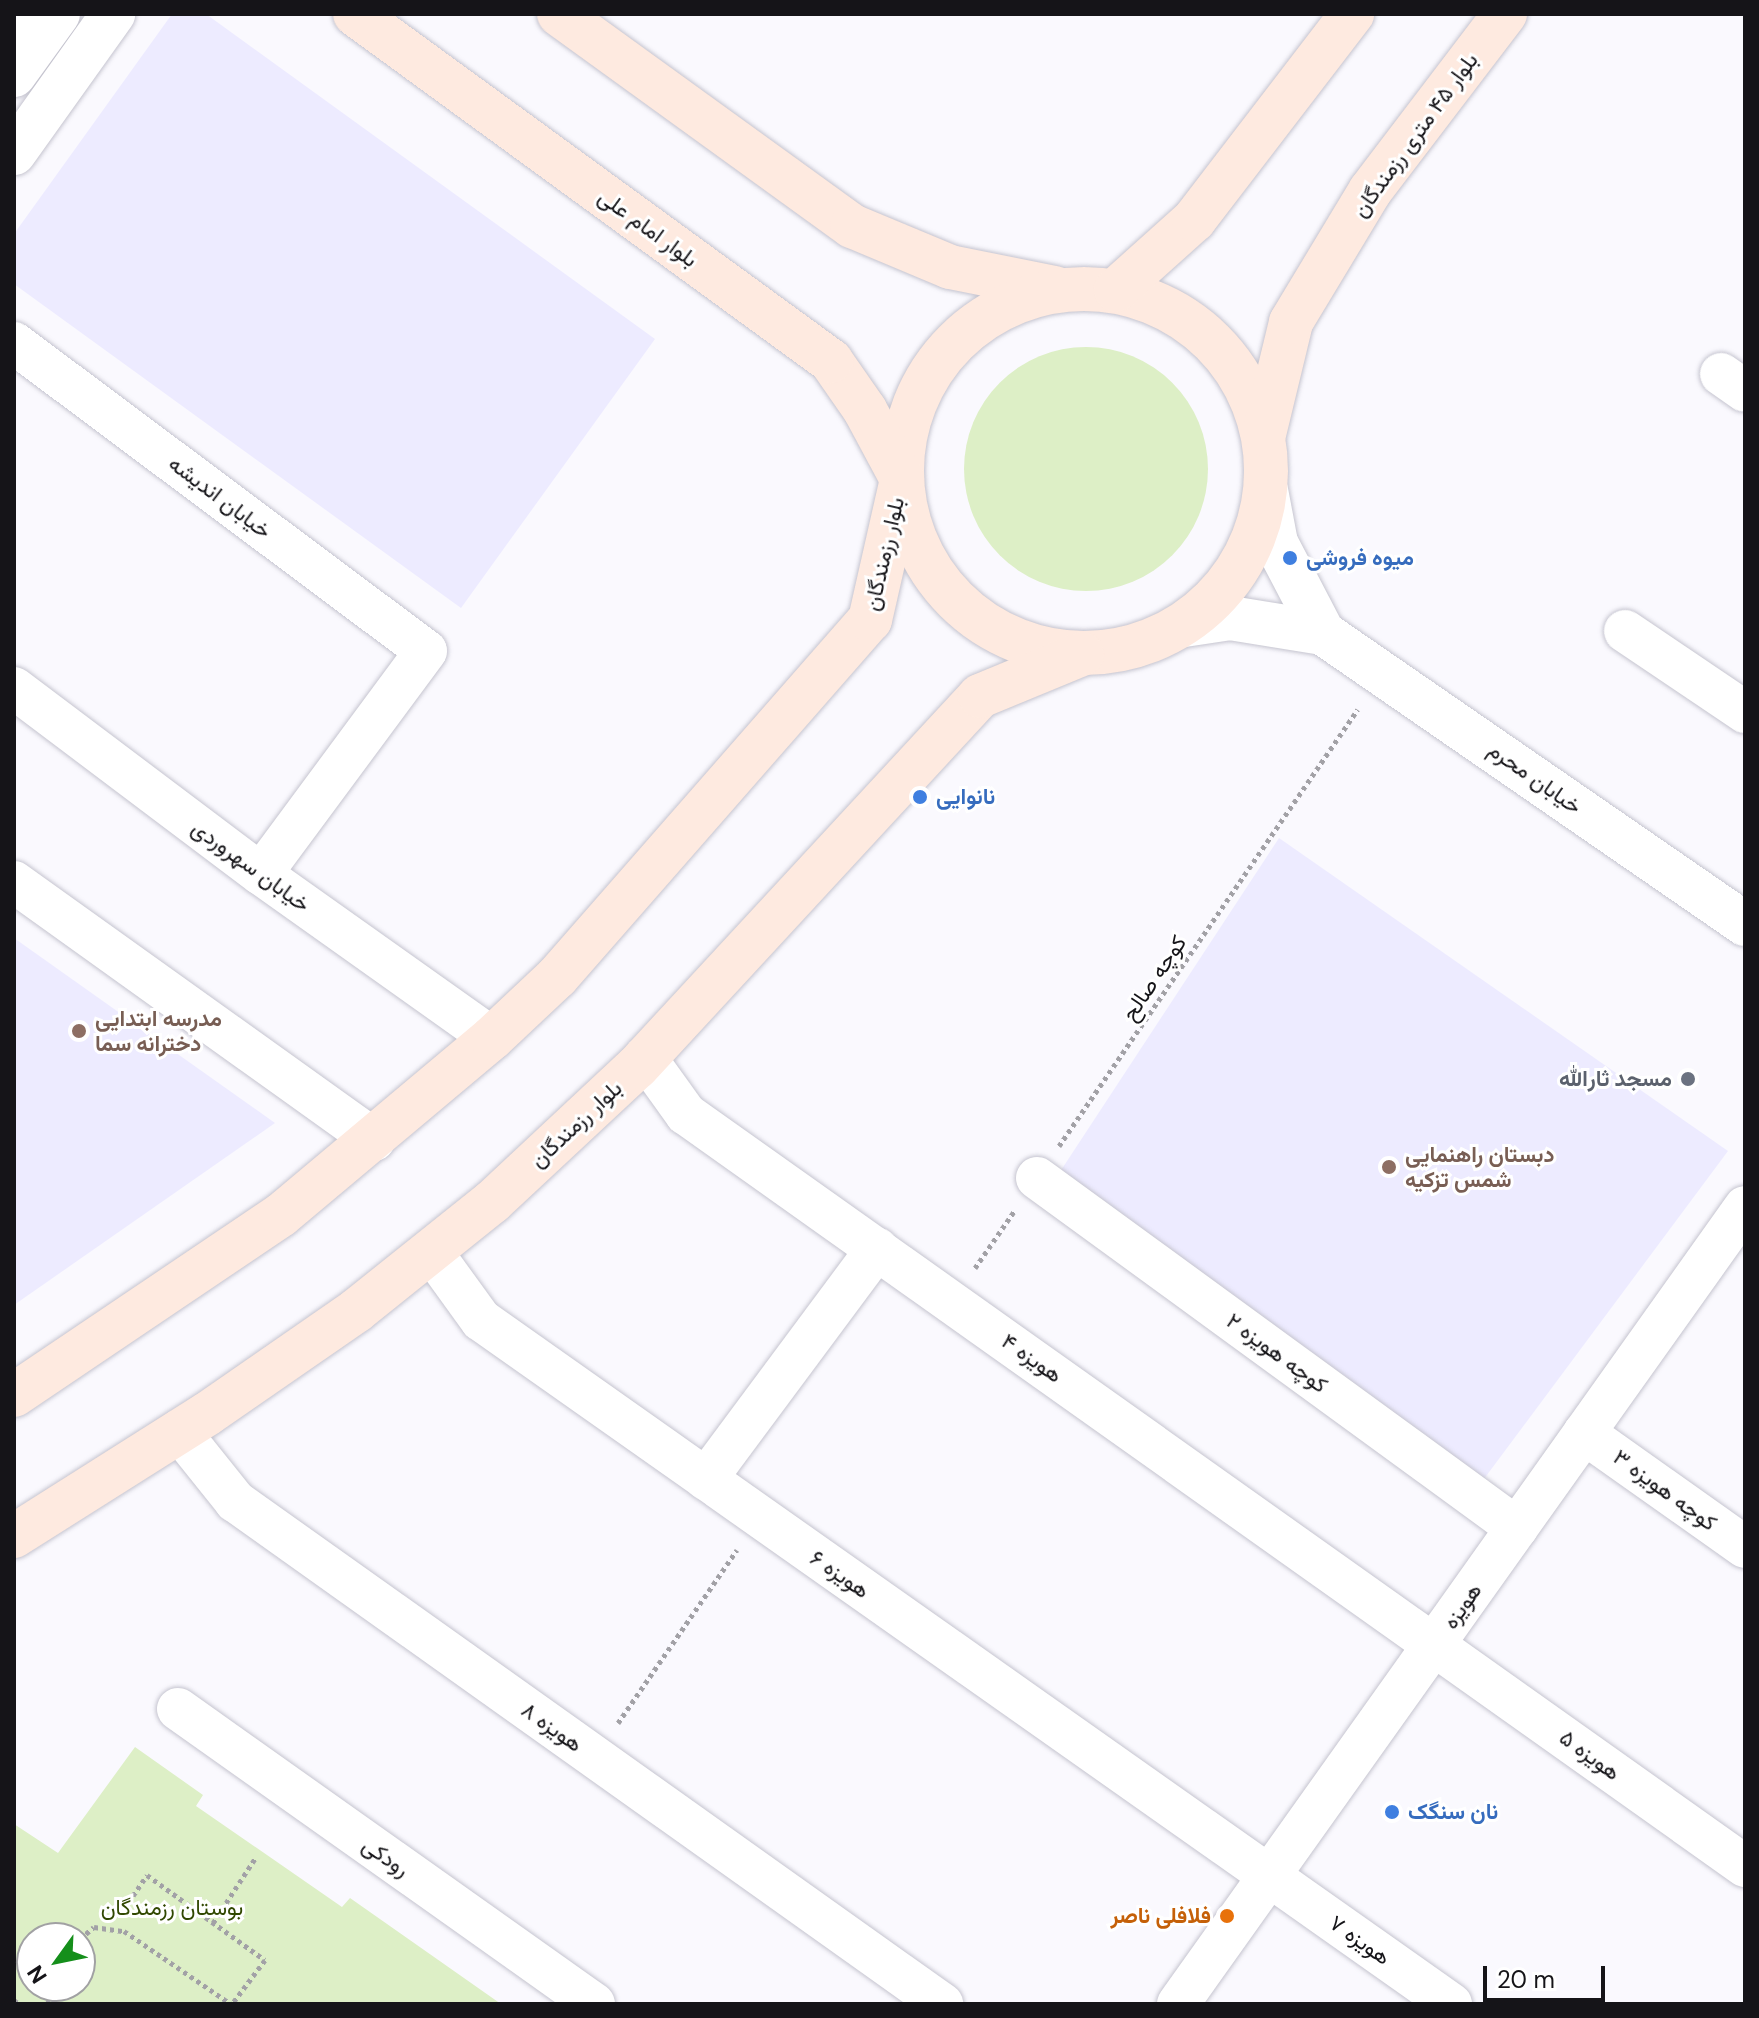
<!DOCTYPE html>
<meta charset="utf-8">
<style>
body{margin:0}
#map{position:relative;width:1759px;height:2018px;overflow:hidden;background:#faf9fe;font-family:"DM Sans",Vazirmatn,sans-serif}
div>[style]{position:absolute}
.built>*{inset:0;background:#edebff}
.green>*{inset:0;background:#ddefc6}
.round{border-radius:50%}
.path>*{height:5px;margin-top:-2.5px;transform-origin:0;background:repeating-linear-gradient(90deg,#a2a1a6 0 4px,transparent 0 8px)}
.roads{filter:drop-shadow(0 0 2px #c5c4cf) drop-shadow(0 0 2px #c5c4cf)}
.minor>*{height:42px;margin:-21px;padding:0 21px;transform-origin:21px;border-radius:21px;background:#fff}
.tertiary>*{height:44px;margin:-22px;padding:0 22px;transform-origin:22px;border-radius:22px;background:#fff}
.secondary>*{height:44px;margin:-22px;padding:0 22px;transform-origin:22px;border-radius:22px;background:#feeae0}
.secondary>.ring{margin:-22px;padding:0;box-sizing:content-box;background:none;border:44px solid #feeae0;border-radius:50%}
.dots>*{width:22px;height:22px;translate:-50% -50%;box-sizing:border-box;border:4px solid #fff;border-radius:50%}
span{translate:-50% -50%;white-space:nowrap;text-align:center;line-height:1.15;-webkit-text-stroke:6px #fff;paint-order:stroke}
.street-label{font-size:22px;color:#151418}
.shop-label{font-size:22px;color:#366cbe;font-weight:700}
.left{translate:0 -50%;text-align:left}
.education-label{font-size:22px;color:#785e54;font-weight:700}
.worship-label{font-size:22px;color:#5b616d;font-weight:700}
.right{translate:-100% -50%;text-align:right}
.park-label{font-size:22px;color:#314801}
.food-label{font-size:22px;color:#c56008;font-weight:700}
.frame{position:absolute;inset:0;border:16px solid #151418;pointer-events:none}
.north{position:absolute;left:16px;top:1922px;width:80px;height:80px;box-sizing:border-box;background:#fff;border:2px solid #a1a1a3;border-radius:50%;rotate:237deg;font-size:22px;font-weight:700;line-height:32px;text-align:center;color:#151418}
.north::after{content:'';display:block;margin:auto;width:28px;height:36px;background:#158f1b;clip-path:polygon(50% 0,100% 100%,50% 72%,0 100%)}
.scale{position:absolute;left:1483px;top:1966px;width:122px;height:36px;box-sizing:border-box;border:4px solid #151418;border-top:0;padding-left:10px;font-size:24px;line-height:28px;white-space:nowrap;color:#151418;-webkit-text-stroke:6px #fff;paint-order:stroke}
</style>
<div id="map">
<div class="built">
<i style="clip-path:polygon(172px 14px,206px 14px,655px 339px,461px 608px,14px 284px,14px 234px)"></i>
<i style="clip-path:polygon(1279px 838px,1728px 1151px,1475px 1491px,1052px 1184px)"></i>
<i style="clip-path:polygon(14px 938px,275px 1123px,14px 1305px)"></i>
</div>
<div class="green">
<i class="round" style="left:964px;top:347px;width:244px;height:244px"></i>
<i style="clip-path:polygon(evenodd,135px 1747px,203px 1795px,196px 1806px,342px 1907px,350px 1898px,501px 2004px,14px 2004px,14px 1824px,58px 1853px,135px 1747px,32px 1938px,80px 1938px,80px 1986px,32px 1986px,32px 1938px)"></i>
</div>
<div class="path">
<i style="left:1059px;top:1146px;width:529px;rotate:-55.62deg"></i>
<i style="left:975px;top:1268px;width:70px;rotate:-55.4deg"></i>
<i style="left:618px;top:1723px;width:210px;rotate:-55.5deg"></i>
<i style="left:124px;top:1909px;width:41px;rotate:-55.9deg"></i>
<i style="left:147px;top:1875px;width:145px;rotate:35.8deg"></i>
<i style="left:265px;top:1960px;width:55px;rotate:126.9deg"></i>
<i style="left:213px;top:1923px;width:79px;rotate:-56.9deg"></i>
<i style="left:80px;top:1939px;width:18px;rotate:-41deg"></i>
<i style="left:94px;top:1927px;width:30px;rotate:8deg"></i>
<i style="left:124px;top:1931px;width:130px;rotate:34.3deg"></i>
<i style="left:14px;top:2000px;width:6px;rotate:39deg"></i>
<i style="left:47px;top:2004px;width:21px;rotate:-59deg"></i>
</div>
<div class="roads">
<div class="minor">
<i style="left:14px;top:24px;width:30px;rotate:37deg"></i>
<i style="left:14px;top:343px;width:514px;rotate:36.78deg"></i>
<i style="left:426px;top:651px;width:277px;rotate:126.5deg"></i>
<i style="left:1721px;top:374px;width:29px;rotate:35deg"></i>
<i style="left:1625px;top:631px;width:145px;rotate:34deg"></i>
<i style="left:14px;top:688px;width:309px;rotate:37deg"></i>
<i style="left:261px;top:874px;width:283px;rotate:35.4deg"></i>
<i style="left:14px;top:882px;width:443px;rotate:35.6deg"></i>
<i style="left:645px;top:1057px;width:70px;rotate:54.3deg"></i>
<i style="left:686px;top:1114px;width:1299px;rotate:35.38deg"></i>
<i style="left:1037px;top:1178px;width:594px;rotate:36.1deg"></i>
<i style="left:431px;top:1251px;width:85px;rotate:54.1deg"></i>
<i style="left:481px;top:1320px;width:1187px;rotate:35.19deg"></i>
<i style="left:179px;top:1431px;width:90px;rotate:51.3deg"></i>
<i style="left:235px;top:1501px;width:868px;rotate:35.43deg"></i>
<i style="left:1584px;top:1433px;width:197px;rotate:35.3deg"></i>
<i style="left:706px;top:1479px;width:287px;rotate:-53.4deg"></i>
<i style="left:178px;top:1709px;width:510px;rotate:35.34deg"></i>
<i style="left:1178px;top:2004px;width:978px;rotate:-54.57deg"></i>
</div>
<div class="tertiary">
<i style="left:14px;top:75px;width:75px;rotate:-54.2deg"></i>
<i style="left:14px;top:153px;width:171px;rotate:-54.5deg"></i>
<i style="left:1266px;top:490px;width:54px;rotate:79.3deg"></i>
<i style="left:1276px;top:543px;width:102px;rotate:62.4deg"></i>
<i style="left:1184px;top:625px;width:47px;rotate:-8.7deg"></i>
<i style="left:1230px;top:618px;width:94px;rotate:9.2deg"></i>
<i style="left:1323px;top:633px;width:513px;rotate:34.59deg"></i>
</div>
<div class="secondary">
<i style="left:559px;top:14px;width:362px;rotate:35.9deg"></i>
<i style="left:852px;top:226px;width:106px;rotate:22.7deg"></i>
<i style="left:950px;top:267px;width:107px;rotate:11.3deg"></i>
<i class="ring" style="left:902px;top:289px;width:320px;height:320px"></i>
<i style="left:1116px;top:290px;width:105px;rotate:-41.9deg"></i>
<i style="left:1194px;top:220px;width:260px;rotate:-52.5deg"></i>
<i style="left:1264px;top:434px;width:115px;rotate:-76.4deg"></i>
<i style="left:1291px;top:322px;width:153px;rotate:-58.9deg"></i>
<i style="left:1370px;top:191px;width:223px;rotate:-52.7deg"></i>
<i style="left:14px;top:1395px;width:322px;rotate:-34deg"></i>
<i style="left:281px;top:1215px;width:275px;rotate:-40deg"></i>
<i style="left:492px;top:1038px;width:89px;rotate:-43.2deg"></i>
<i style="left:557px;top:977px;width:475px;rotate:-48.8deg"></i>
<i style="left:870px;top:620px;width:145px;rotate:-77.2deg"></i>
<i style="left:902px;top:479px;width:78px;rotate:-118.2deg"></i>
<i style="left:865px;top:410px;width:60px;rotate:-124.8deg"></i>
<i style="left:831px;top:361px;width:589px;rotate:-143.91deg"></i>
<i style="left:14px;top:1536px;width:228px;rotate:-32.3deg"></i>
<i style="left:207px;top:1414px;width:183px;rotate:-34.7deg"></i>
<i style="left:357px;top:1310px;width:173px;rotate:-38.7deg"></i>
<i style="left:492px;top:1202px;width:198px;rotate:-43deg"></i>
<i style="left:637px;top:1067px;width:505px;rotate:-47.25deg"></i>
<i style="left:980px;top:696px;width:110px;rotate:-22.4deg"></i>
</div>
</div>
<div class="dots">
<i style="left:1290px;top:558px;background:#3f7fe0"></i>
<i style="left:920px;top:797px;background:#3f7fe0"></i>
<i style="left:79px;top:1031px;background:#8d6e63"></i>
<i style="left:1688px;top:1079px;background:#6b7280"></i>
<i style="left:1389px;top:1167px;background:#8d6e63"></i>
<i style="left:1392px;top:1812px;background:#3f7fe0"></i>
<i style="left:1227px;top:1916px;background:#e8710a"></i>
</div>
<div class="street-label">
<span style="left:1415px;top:135px;rotate:-54deg">بلوار ۴۵ متری رزمندگان</span>
<span style="left:648px;top:228px;rotate:36deg">بلوار امام على</span>
<span style="left:220px;top:497px;rotate:37deg">خیابان اندیشه</span>
<span style="left:884px;top:554px;rotate:-77deg">بلوار رزمندگان</span>
<span style="left:1535px;top:778px;rotate:35deg">خیابان محرم</span>
<span style="left:251px;top:866px;rotate:36deg">خیابان سهروردی</span>
<span style="left:1154px;top:978px;rotate:-56deg">کوچه صالح</span>
<span style="left:576px;top:1124px;rotate:-43deg">بلوار رزمندگان</span>
<span style="left:1277px;top:1353px;rotate:36deg">کوچه هویزه ۲</span>
<span style="left:1032px;top:1358px;rotate:35deg">هویزه ۴</span>
<span style="left:1665px;top:1490px;rotate:36deg">کوچه هویزه ۳</span>
<span style="left:840px;top:1574px;rotate:35deg">هویزه ۶</span>
<span style="left:1462px;top:1606px;rotate:-55deg">هویزه</span>
<span style="left:552px;top:1727px;rotate:35deg">هویزه ۸</span>
<span style="left:1590px;top:1755px;rotate:36deg">هویزه ۵</span>
<span style="left:386px;top:1857px;rotate:35deg">رودکی</span>
<span style="left:1360px;top:1940px;rotate:35deg">هویزه ۷</span>
</div>
<div class="shop-label">
<span class="left" style="left:1306px;top:558px">میوه فروشی</span>
<span class="left" style="left:936px;top:797px">نانوایی</span>
<span class="left" style="left:1408px;top:1812px">نان سنگک</span>
</div>
<div class="education-label">
<span class="left" style="left:95px;top:1031px">مدرسه ابتدایی<br>دخترانه سما</span>
<span class="left" style="left:1405px;top:1167px">دبستان راهنمایی<br>شمس تزکیه</span>
</div>
<div class="worship-label">
<span class="right" style="left:1672px;top:1079px">مسجد ثارالله</span>
</div>
<div class="park-label">
<span style="left:172px;top:1908px">بوستان رزمندگان</span>
</div>
<div class="food-label">
<span class="right" style="left:1211px;top:1916px">فلافلی ناصر</span>
</div>
<div class="frame"></div>
<div class="north">N</div>
<div class="scale">20 m</div>
</div>
